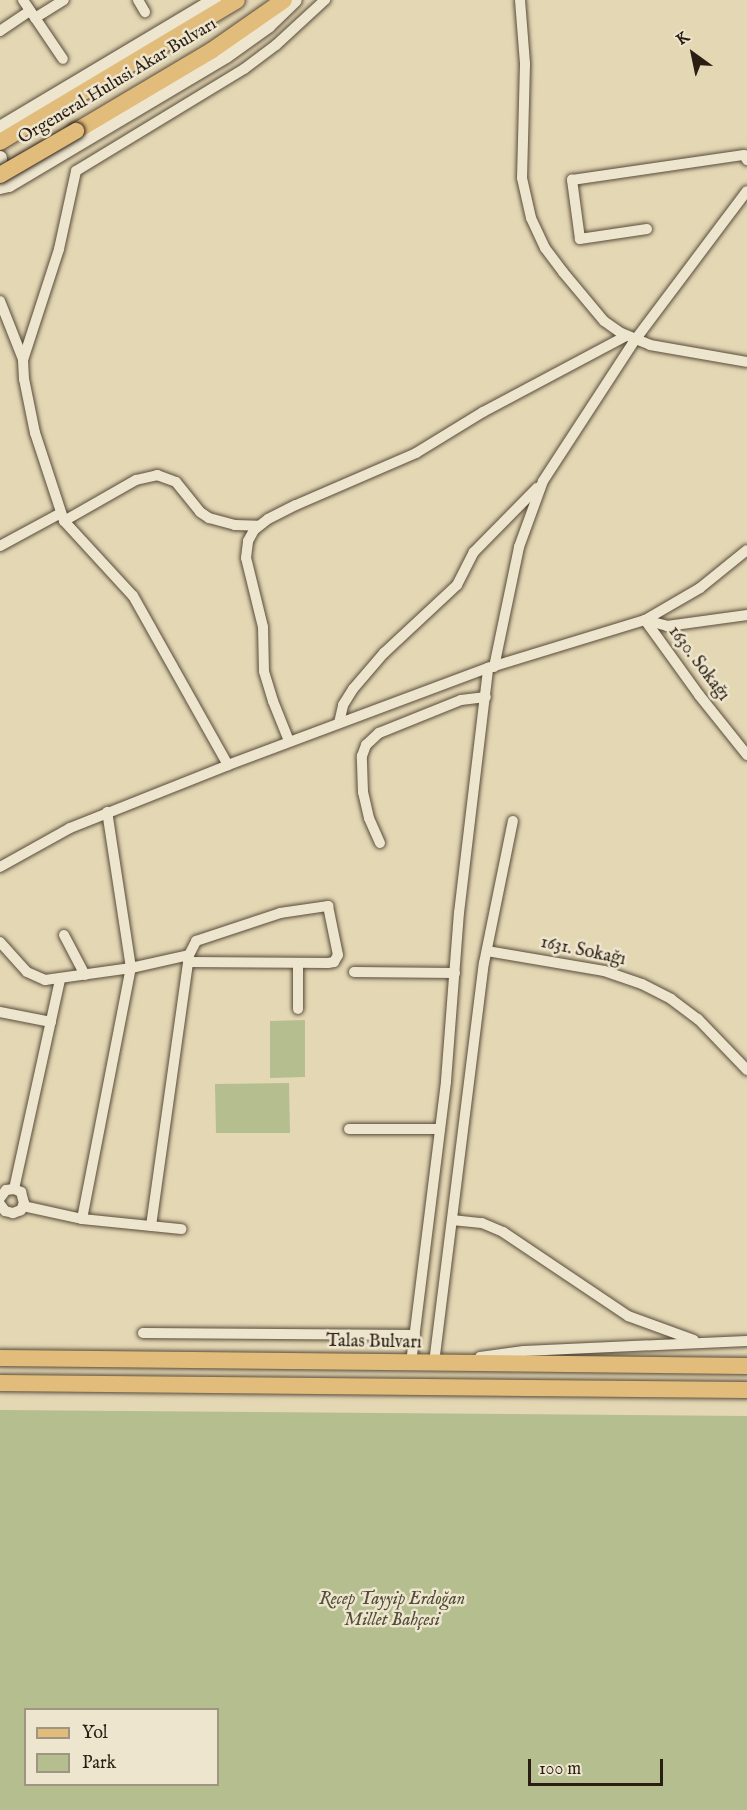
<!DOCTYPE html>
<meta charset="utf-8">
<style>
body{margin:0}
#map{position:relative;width:747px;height:1810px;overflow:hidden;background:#e4d7b4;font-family:"IM FELL English",serif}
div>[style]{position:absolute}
.green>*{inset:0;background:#b4be8e}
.roads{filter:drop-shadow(0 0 2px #584c3b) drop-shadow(0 0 2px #584c3b)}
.minor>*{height:10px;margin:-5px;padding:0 5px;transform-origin:5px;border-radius:5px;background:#ede5ce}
.tertiary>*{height:14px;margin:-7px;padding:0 7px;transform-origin:7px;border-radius:7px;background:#ede5ce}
.primary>*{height:16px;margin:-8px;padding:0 8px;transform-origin:8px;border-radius:8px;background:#e2bc7a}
.bridges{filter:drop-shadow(0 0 2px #2a1e13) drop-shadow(0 0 2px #2a1e13)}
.primary-bridge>*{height:16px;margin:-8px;padding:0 8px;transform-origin:8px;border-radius:8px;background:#e2bc7a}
span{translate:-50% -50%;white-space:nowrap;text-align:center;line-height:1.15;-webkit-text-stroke:5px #ede5ce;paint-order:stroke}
.street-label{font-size:18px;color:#2a1e13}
.park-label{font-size:18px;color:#534e38;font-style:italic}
.legend{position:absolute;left:24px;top:1708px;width:195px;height:78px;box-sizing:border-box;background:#ede5ce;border:2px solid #9f9583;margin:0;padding:8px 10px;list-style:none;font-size:18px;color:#2a1e13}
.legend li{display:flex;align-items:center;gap:12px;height:30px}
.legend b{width:30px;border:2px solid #9f9583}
.north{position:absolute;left:663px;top:24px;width:60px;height:60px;-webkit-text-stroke:4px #ede5ce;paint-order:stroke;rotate:327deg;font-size:16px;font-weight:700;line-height:24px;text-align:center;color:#2a1e13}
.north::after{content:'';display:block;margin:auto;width:21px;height:27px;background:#2a1e13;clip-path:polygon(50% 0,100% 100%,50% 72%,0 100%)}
.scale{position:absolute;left:528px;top:1759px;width:135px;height:27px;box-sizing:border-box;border:3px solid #2a1e13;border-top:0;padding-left:8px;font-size:18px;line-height:21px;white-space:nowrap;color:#2a1e13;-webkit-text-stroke:4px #ede5ce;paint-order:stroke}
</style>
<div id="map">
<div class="green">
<i style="clip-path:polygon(305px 1020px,305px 1077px,270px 1078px,270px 1021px)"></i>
<i style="clip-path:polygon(289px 1083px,290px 1133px,216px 1133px,215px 1084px)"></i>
<i style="clip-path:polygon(evenodd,0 1410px,747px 1416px,747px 1810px,0 1810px,0 1410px,26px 1710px,218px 1710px,218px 1784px,26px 1784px,26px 1710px)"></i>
</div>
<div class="roads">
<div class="minor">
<i style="left:23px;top:0;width:71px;rotate:55.9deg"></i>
<i style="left:138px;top:0;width:14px;rotate:60deg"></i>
<i style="left:520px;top:0;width:64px;rotate:85.5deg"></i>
<i style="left:525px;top:64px;width:114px;rotate:91.5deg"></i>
<i style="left:522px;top:178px;width:41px;rotate:77.3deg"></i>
<i style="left:531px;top:218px;width:33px;rotate:65deg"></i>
<i style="left:545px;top:248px;width:30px;rotate:53deg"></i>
<i style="left:563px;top:272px;width:64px;rotate:50.1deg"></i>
<i style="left:604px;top:321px;width:21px;rotate:35deg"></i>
<i style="left:621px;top:333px;width:31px;rotate:22deg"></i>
<i style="left:650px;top:345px;width:98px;rotate:9.9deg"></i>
<i style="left:35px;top:18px;width:34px;rotate:-32deg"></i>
<i style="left:0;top:31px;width:36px;rotate:-34deg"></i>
<i style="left:647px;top:229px;width:68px;rotate:171.5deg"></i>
<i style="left:580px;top:239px;width:60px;rotate:-97.7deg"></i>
<i style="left:572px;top:180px;width:174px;rotate:-8.3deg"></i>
<i style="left:744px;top:155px;width:6px;rotate:59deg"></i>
<i style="left:0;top:301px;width:62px;rotate:68.4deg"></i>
<i style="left:64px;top:521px;width:83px;rotate:-29.7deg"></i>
<i style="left:136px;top:480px;width:22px;rotate:-13deg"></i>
<i style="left:157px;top:475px;width:20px;rotate:20deg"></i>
<i style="left:176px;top:482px;width:38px;rotate:51deg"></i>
<i style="left:200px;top:512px;width:11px;rotate:34deg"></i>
<i style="left:209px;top:518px;width:27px;rotate:15deg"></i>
<i style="left:235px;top:525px;width:23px;rotate:2deg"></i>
<i style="left:0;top:546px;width:69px;rotate:-28.4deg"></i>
<i style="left:645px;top:620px;width:92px;rotate:54.2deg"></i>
<i style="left:699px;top:695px;width:77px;rotate:51.3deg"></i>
<i style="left:645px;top:620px;width:23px;rotate:15deg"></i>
<i style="left:667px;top:626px;width:81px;rotate:-7.8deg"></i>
<i style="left:494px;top:667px;width:123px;rotate:-78.2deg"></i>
<i style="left:519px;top:547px;width:70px;rotate:-70deg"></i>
<i style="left:543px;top:481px;width:168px;rotate:-56.9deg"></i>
<i style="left:635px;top:340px;width:186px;rotate:-53.1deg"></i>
<i style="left:339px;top:723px;width:18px;rotate:-77deg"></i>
<i style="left:343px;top:705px;width:19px;rotate:-58deg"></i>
<i style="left:353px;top:689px;width:48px;rotate:-49.3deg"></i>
<i style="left:384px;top:653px;width:100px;rotate:-43deg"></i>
<i style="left:457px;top:585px;width:37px;rotate:-63deg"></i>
<i style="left:474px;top:552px;width:90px;rotate:-45.5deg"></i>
<i style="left:289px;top:741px;width:43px;rotate:-111.8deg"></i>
<i style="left:273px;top:701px;width:31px;rotate:-107deg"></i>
<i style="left:264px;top:671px;width:44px;rotate:-91.3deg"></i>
<i style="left:263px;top:627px;width:71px;rotate:-103.8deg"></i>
<i style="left:246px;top:558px;width:17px;rotate:-83deg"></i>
<i style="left:248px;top:541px;width:13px;rotate:-61deg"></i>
<i style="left:254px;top:530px;width:18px;rotate:-38deg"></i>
<i style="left:268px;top:519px;width:31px;rotate:-27deg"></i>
<i style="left:296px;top:505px;width:131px;rotate:-23.4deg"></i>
<i style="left:416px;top:453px;width:79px;rotate:-31.5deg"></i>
<i style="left:483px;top:412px;width:162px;rotate:-28deg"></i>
<i style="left:228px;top:765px;width:194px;rotate:-119.3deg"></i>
<i style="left:133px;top:596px;width:102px;rotate:-132.6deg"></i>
<i style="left:64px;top:521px;width:93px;rotate:-108.2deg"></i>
<i style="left:35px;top:433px;width:55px;rotate:-101.5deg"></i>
<i style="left:24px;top:379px;width:19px;rotate:-93deg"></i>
<i style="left:23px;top:360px;width:117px;rotate:-72deg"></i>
<i style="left:59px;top:249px;width:80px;rotate:-77.7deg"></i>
<i style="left:76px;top:171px;width:197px;rotate:-31.3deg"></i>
<i style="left:244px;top:69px;width:40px;rotate:-37deg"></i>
<i style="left:276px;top:45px;width:67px;rotate:-42.6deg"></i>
<i style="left:380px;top:843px;width:27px;rotate:-114deg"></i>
<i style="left:369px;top:818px;width:27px;rotate:-103deg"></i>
<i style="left:363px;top:792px;width:36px;rotate:-92deg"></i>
<i style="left:362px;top:756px;width:12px;rotate:-70deg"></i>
<i style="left:366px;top:745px;width:18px;rotate:-43deg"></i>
<i style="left:379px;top:733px;width:88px;rotate:-21.9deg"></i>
<i style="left:461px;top:700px;width:25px;rotate:-7deg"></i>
<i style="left:0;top:867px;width:80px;rotate:-29.1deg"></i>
<i style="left:70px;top:828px;width:170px;rotate:-21.7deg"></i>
<i style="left:228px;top:765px;width:278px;rotate:-20.5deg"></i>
<i style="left:488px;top:668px;width:164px;rotate:-17deg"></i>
<i style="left:645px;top:620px;width:64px;rotate:-30.2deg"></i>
<i style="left:700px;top:588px;width:60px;rotate:-39deg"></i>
<i style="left:64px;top:935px;width:45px;rotate:62.3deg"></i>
<i style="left:0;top:942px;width:40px;rotate:48deg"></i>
<i style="left:27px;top:972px;width:20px;rotate:24deg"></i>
<i style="left:45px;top:980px;width:87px;rotate:-7.9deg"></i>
<i style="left:131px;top:968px;width:59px;rotate:-12.6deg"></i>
<i style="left:487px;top:951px;width:119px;rotate:9.7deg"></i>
<i style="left:604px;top:971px;width:40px;rotate:18.9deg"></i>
<i style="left:642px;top:984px;width:33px;rotate:27deg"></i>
<i style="left:671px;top:999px;width:34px;rotate:37deg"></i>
<i style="left:698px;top:1019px;width:71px;rotate:46.1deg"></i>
<i style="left:354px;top:972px;width:101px;rotate:0.6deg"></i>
<i style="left:298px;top:1009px;width:46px;rotate:-90deg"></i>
<i style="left:0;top:1012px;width:52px;rotate:11.1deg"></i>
<i style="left:349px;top:1129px;width:91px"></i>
<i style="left:14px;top:1189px;width:215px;rotate:-77.6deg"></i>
<i style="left:0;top:1198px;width:10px;rotate:-53deg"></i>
<i style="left:6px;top:1190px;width:8px;rotate:-7deg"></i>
<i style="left:14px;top:1189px;width:8px;rotate:23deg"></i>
<i style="left:21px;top:1192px;width:11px;rotate:75deg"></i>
<i style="left:24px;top:1203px;width:8px;rotate:113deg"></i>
<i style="left:21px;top:1210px;width:9px;rotate:159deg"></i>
<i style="left:13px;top:1213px;width:8px;rotate:-166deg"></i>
<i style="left:5px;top:1211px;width:9px;rotate:-126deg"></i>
<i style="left:23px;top:1206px;width:60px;rotate:12.4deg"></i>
<i style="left:82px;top:1219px;width:100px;rotate:5.8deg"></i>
<i style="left:82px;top:1219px;width:256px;rotate:-79deg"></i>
<i style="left:131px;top:968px;width:158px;rotate:-98.7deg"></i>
<i style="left:452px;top:1220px;width:30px;rotate:6deg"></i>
<i style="left:482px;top:1223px;width:23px;rotate:23deg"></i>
<i style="left:503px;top:1232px;width:151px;rotate:33.9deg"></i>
<i style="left:628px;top:1316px;width:70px;rotate:20deg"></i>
<i style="left:151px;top:1226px;width:267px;rotate:-82deg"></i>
<i style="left:188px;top:962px;width:7px;rotate:-82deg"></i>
<i style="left:189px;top:955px;width:16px;rotate:-63deg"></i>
<i style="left:196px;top:941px;width:89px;rotate:-18.4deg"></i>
<i style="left:280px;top:913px;width:49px;rotate:-8.3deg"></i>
<i style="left:328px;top:906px;width:50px;rotate:78.5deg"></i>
<i style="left:338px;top:955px;width:8px;rotate:120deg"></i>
<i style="left:334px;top:962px;width:6px;rotate:171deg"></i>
<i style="left:328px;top:963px;width:140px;rotate:-179.6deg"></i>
<i style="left:143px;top:1333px;width:272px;rotate:0.4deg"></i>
<i style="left:480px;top:1357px;width:44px;rotate:-7.8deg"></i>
<i style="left:524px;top:1351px;width:223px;rotate:-2.6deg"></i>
<i style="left:438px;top:1362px;width:4px;rotate:166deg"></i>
<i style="left:434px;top:1363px;width:403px;rotate:-82.9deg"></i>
<i style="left:484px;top:963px;width:145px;rotate:-78.5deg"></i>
<i style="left:411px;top:1363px;width:284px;rotate:-82.9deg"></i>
<i style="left:446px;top:1081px;width:169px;rotate:-85.6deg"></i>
<i style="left:459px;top:913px;width:247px;rotate:-83.2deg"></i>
</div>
<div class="tertiary">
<i style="left:0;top:128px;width:250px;rotate:-30.8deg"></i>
<i style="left:0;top:158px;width:24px;rotate:90deg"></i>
<i style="left:0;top:187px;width:9px;rotate:-13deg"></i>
<i style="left:9px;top:185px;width:252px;rotate:-30.7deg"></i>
<i style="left:226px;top:56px;width:52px;rotate:-35.5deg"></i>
<i style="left:268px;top:26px;width:37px;rotate:-44deg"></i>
</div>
<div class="primary">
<i style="left:76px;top:131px;width:157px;rotate:-30.7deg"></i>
<i style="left:211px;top:51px;width:89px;rotate:-34.9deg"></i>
<i style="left:0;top:142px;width:276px;rotate:-30.9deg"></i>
<i style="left:0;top:1358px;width:747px;rotate:0.61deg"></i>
<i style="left:0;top:1383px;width:747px;rotate:0.54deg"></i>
</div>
</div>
<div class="bridges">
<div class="primary-bridge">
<i style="left:0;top:175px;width:88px;rotate:-30.1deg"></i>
</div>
</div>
<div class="street-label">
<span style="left:118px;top:82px;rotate:-31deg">Orgeneral Hulusi Akar Bulvarı</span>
<span style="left:698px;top:664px;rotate:53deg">1630. Sokağı</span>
<span style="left:583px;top:952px;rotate:12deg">1631. Sokağı</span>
<span style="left:374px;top:1343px;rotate:1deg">Talas Bulvarı</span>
</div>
<div class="park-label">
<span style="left:392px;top:1611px">Recep Tayyip Erdoğan<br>Millet Bahçesi</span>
</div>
<ul class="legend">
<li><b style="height:8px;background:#e2bc7a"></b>Yol</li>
<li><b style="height:16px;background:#b4be8e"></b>Park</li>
</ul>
<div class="north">K</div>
<div class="scale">100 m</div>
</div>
